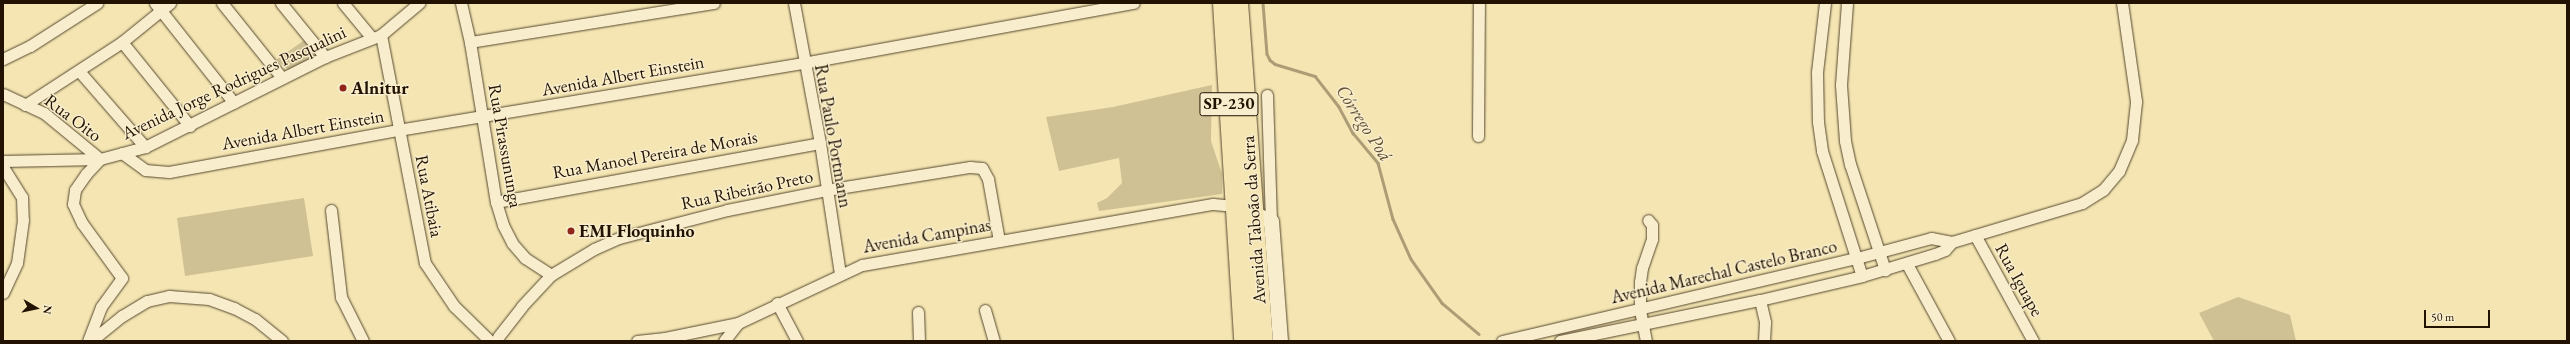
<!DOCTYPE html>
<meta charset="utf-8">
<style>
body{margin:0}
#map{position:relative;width:2570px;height:344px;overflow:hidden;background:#f4e5b2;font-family:"EB Garamond",serif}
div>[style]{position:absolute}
.green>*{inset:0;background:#d0c194}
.stream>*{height:2.5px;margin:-1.25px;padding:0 1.25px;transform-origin:1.25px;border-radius:1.25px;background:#ad9d76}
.roads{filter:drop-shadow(0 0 1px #56472e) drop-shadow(0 0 1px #56472e)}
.minor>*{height:11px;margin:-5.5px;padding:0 5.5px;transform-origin:5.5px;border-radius:5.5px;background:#f8eecd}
.secondary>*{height:15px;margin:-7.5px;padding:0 7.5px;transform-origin:7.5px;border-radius:7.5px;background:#f8eecd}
.motorway>*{height:20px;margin:-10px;padding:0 10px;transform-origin:10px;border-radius:10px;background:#f4e5b2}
.dots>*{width:11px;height:11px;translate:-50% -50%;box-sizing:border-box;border:2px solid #f8eecd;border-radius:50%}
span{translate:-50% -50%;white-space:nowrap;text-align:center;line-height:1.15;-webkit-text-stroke:3px #f8eecd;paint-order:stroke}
.shield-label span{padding:1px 3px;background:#f8eecd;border:1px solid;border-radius:3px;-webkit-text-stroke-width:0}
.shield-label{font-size:17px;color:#221202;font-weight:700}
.street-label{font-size:18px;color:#221202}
.poi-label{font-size:18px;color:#221202;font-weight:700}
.left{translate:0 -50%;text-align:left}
.water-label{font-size:19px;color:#615136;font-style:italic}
.frame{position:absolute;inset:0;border:4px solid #221202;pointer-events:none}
.north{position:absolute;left:16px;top:288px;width:40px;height:40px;-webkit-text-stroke:3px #f8eecd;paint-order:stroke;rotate:99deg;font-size:11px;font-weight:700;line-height:16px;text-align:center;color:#221202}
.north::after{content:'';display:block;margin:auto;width:14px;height:18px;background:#221202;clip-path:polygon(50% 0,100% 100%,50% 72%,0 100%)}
.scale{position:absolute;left:2424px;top:310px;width:66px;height:18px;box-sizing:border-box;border:2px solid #221202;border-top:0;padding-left:5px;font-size:12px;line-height:14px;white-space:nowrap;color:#221202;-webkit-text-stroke:3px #f8eecd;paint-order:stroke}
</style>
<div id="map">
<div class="green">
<i style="clip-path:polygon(306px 39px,319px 55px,290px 71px,276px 60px)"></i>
<i style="clip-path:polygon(1212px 85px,1211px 141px,1222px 174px,1222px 194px,1099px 211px,1097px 203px,1107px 198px,1122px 183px,1119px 158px,1059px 171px,1046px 117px,1113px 107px)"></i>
<i style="clip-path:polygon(304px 198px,313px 256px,185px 276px,177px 218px)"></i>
<i style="clip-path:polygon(2238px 297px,2290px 315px,2296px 341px,2214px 341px,2199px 313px)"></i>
</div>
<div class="stream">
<i style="left:1263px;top:3px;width:51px;rotate:85.5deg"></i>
<i style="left:1267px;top:54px;width:7px;rotate:63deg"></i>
<i style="left:1270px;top:60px;width:6px;rotate:39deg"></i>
<i style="left:1275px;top:64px;width:42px;rotate:16.7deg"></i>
<i style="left:1315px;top:76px;width:39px;rotate:52deg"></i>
<i style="left:1339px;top:107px;width:30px;rotate:62deg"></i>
<i style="left:1353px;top:133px;width:39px;rotate:50deg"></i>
<i style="left:1378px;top:163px;width:58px;rotate:75deg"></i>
<i style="left:1393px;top:219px;width:44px;rotate:65.8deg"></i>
<i style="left:1411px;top:259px;width:54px;rotate:54.8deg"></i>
<i style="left:1442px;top:303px;width:48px;rotate:40deg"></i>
</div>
<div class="roads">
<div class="minor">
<i style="left:155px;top:3px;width:127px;rotate:51.7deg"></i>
<i style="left:222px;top:3px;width:96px;rotate:51.3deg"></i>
<i style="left:281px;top:3px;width:70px;rotate:50.8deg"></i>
<i style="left:343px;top:3px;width:45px;rotate:50.4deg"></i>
<i style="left:461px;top:3px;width:40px;rotate:77deg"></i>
<i style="left:470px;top:42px;width:162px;rotate:80.8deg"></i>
<i style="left:496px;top:202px;width:24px;rotate:73deg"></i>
<i style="left:503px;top:225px;width:20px;rotate:63deg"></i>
<i style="left:512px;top:243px;width:20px;rotate:49deg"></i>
<i style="left:525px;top:258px;width:31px;rotate:33deg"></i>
<i style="left:794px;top:3px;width:142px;rotate:79.5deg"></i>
<i style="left:820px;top:143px;width:133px;rotate:81.3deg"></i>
<i style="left:1825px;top:3px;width:69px;rotate:96.6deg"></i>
<i style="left:1817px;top:72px;width:50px;rotate:88.9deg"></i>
<i style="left:1818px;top:122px;width:29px;rotate:82deg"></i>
<i style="left:1822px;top:151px;width:131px;rotate:72.3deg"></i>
<i style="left:1847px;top:3px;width:82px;rotate:94.2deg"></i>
<i style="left:1841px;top:85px;width:56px;rotate:85.9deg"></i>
<i style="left:1845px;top:141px;width:24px;rotate:78deg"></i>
<i style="left:1850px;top:164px;width:112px;rotate:71.7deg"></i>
<i style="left:381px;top:35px;width:232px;rotate:79.1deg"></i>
<i style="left:425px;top:263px;width:52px;rotate:56deg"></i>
<i style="left:454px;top:306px;width:50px;rotate:44.2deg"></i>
<i style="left:122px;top:42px;width:108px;rotate:51deg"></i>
<i style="left:470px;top:42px;width:247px;rotate:-9.1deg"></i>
<i style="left:3px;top:59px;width:30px;rotate:-26deg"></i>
<i style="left:30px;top:46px;width:80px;rotate:-32.7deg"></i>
<i style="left:79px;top:71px;width:101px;rotate:49deg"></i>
<i style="left:3px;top:94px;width:45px;rotate:24.9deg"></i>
<i style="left:44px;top:113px;width:72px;rotate:39.4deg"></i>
<i style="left:100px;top:159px;width:21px;rotate:133deg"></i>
<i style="left:86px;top:174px;width:19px;rotate:125deg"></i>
<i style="left:75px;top:190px;width:14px;rotate:98deg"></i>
<i style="left:73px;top:204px;width:21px;rotate:65deg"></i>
<i style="left:82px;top:223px;width:68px;rotate:54deg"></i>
<i style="left:122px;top:278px;width:36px;rotate:126deg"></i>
<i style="left:101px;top:307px;width:36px;rotate:111deg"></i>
<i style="left:1267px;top:95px;width:126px;rotate:88.2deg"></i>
<i style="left:25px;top:105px;width:116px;rotate:-33deg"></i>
<i style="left:122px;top:42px;width:62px;rotate:-39.1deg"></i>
<i style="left:1478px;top:136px;width:133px;rotate:-89.6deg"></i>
<i style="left:122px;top:153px;width:29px;rotate:36deg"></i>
<i style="left:145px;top:170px;width:24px;rotate:5deg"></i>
<i style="left:169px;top:172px;width:233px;rotate:-10.4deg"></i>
<i style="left:398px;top:130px;width:411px;rotate:-9.4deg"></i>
<i style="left:803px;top:63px;width:336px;rotate:-10.3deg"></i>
<i style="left:3px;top:161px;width:97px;rotate:-1.2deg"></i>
<i style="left:100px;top:159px;width:47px;rotate:-14.9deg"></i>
<i style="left:145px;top:147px;width:201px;rotate:-26.6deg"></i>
<i style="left:325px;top:57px;width:60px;rotate:-21.4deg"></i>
<i style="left:381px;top:35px;width:50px;rotate:-40.1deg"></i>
<i style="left:3px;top:167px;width:36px;rotate:58deg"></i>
<i style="left:22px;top:197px;width:23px;rotate:88deg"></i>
<i style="left:23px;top:220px;width:43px;rotate:97.9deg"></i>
<i style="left:17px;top:263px;width:33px;rotate:115deg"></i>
<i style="left:496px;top:202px;width:329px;rotate:-10.3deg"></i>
<i style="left:331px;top:210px;width:88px;rotate:83.4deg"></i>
<i style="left:341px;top:297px;width:49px;rotate:63.4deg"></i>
<i style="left:1975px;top:235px;width:121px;rotate:61.3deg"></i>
<i style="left:1907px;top:264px;width:88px;rotate:61.4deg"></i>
<i style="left:1760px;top:300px;width:23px;rotate:77deg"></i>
<i style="left:1765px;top:322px;width:19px;rotate:93deg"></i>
<i style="left:777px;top:303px;width:43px;rotate:62.2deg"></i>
<i style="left:985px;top:310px;width:32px;rotate:74deg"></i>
<i style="left:918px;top:312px;width:29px;rotate:88deg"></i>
<i style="left:498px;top:337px;width:39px;rotate:-52deg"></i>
<i style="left:522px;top:306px;width:42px;rotate:-46.9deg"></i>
<i style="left:551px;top:275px;width:50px;rotate:-31.2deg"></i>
<i style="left:594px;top:249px;width:27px;rotate:-24deg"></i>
<i style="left:619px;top:238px;width:112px;rotate:-14.5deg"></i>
<i style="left:727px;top:210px;width:101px;rotate:-11.4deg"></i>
<i style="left:826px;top:190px;width:146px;rotate:-9.1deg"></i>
<i style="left:970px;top:167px;width:12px;rotate:5deg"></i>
<i style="left:982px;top:168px;width:13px;rotate:61deg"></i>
<i style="left:988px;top:179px;width:63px;rotate:79.9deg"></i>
<i style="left:91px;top:341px;width:40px;rotate:-39deg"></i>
<i style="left:122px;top:316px;width:29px;rotate:-31deg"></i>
<i style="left:147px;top:301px;width:23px;rotate:-13deg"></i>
<i style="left:169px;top:296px;width:40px;rotate:4.3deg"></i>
<i style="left:209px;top:299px;width:27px;rotate:20deg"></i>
<i style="left:234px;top:308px;width:24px;rotate:28deg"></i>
<i style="left:255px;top:319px;width:35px;rotate:39deg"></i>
<i style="left:637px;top:341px;width:28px;rotate:-6deg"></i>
<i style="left:665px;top:338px;width:75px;rotate:-11.6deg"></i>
<i style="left:738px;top:323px;width:137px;rotate:-25.1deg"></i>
<i style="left:862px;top:265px;width:356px;rotate:-9.9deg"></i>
<i style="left:1213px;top:204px;width:22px;rotate:5deg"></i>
<i style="left:724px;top:341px;width:23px;rotate:-52deg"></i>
<i style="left:1502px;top:341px;width:365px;rotate:-13.2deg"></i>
<i style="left:1857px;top:258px;width:77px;rotate:-15.1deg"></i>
<i style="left:1931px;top:238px;width:21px;rotate:11deg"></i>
<i style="left:1560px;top:341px;width:204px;rotate:-11.6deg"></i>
<i style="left:1760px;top:300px;width:105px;rotate:-13.2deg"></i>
<i style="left:1862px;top:276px;width:76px;rotate:-16.8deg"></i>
<i style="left:1935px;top:254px;width:11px;rotate:-22deg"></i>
<i style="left:1945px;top:250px;width:11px;rotate:-49deg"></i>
<i style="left:1952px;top:242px;width:136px;rotate:-16.7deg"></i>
<i style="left:2082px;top:203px;width:25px;rotate:-32deg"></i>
<i style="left:2103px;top:190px;width:25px;rotate:-50deg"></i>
<i style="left:2119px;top:171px;width:34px;rotate:-67deg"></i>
<i style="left:2132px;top:140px;width:39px;rotate:-84deg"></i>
<i style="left:2136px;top:101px;width:99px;rotate:-98.1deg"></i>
<i style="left:1646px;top:341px;width:33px;rotate:-101deg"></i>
<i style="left:1640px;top:309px;width:27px;rotate:-90deg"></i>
<i style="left:1640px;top:282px;width:14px;rotate:-82deg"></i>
<i style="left:1642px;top:268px;width:31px;rotate:-71deg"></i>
<i style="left:1652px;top:239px;width:14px;rotate:-90deg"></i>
<i style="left:1652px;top:225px;width:6px;rotate:-129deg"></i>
</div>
<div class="secondary">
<i style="left:1245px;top:210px;width:28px;rotate:23deg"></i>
<i style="left:1271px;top:221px;width:120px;rotate:85.7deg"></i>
</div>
<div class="motorway">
<i style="left:1223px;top:3px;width:339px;rotate:86.4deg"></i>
<i style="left:1238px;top:3px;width:339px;rotate:85.8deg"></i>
</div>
</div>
<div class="dots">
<i style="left:343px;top:88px;background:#8f2418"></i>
<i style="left:571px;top:231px;background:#8f2418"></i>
</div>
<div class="shield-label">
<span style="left:1229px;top:104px">SP-230</span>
</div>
<div class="street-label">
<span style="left:623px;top:76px;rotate:-10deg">Avenida Albert Einstein</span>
<span style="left:234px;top:83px;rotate:-25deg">Avenida Jorge Rodrigues Pasqualini</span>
<span style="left:73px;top:118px;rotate:37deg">Rua Oito</span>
<span style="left:303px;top:130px;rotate:-10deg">Avenida Albert Einstein</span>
<span style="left:833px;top:136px;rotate:80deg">Rua Paulo Portmann</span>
<span style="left:505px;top:146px;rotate:80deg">Rua Pirassununga</span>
<span style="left:655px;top:155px;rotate:-10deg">Rua Manoel Pereira de Morais</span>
<span style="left:747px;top:190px;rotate:-12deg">Rua Ribeirão Preto</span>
<span style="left:429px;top:196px;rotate:79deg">Rua Atibaia</span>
<span style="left:1254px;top:220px;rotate:-94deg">Avenida Taboão da Serra</span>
<span style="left:927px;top:236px;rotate:-10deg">Avenida Campinas</span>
<span style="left:1724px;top:272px;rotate:-13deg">Avenida Marechal Castelo Branco</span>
<span style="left:2019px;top:280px;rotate:61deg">Rua Iguape</span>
</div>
<div class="poi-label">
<span class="left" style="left:351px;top:88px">Alnitur</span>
<span class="left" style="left:579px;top:231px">EMI Floquinho</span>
</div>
<div class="water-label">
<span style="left:1364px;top:123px;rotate:57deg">Córrego Poá</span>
</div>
<div class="frame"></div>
<div class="north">N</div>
<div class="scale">50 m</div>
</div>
